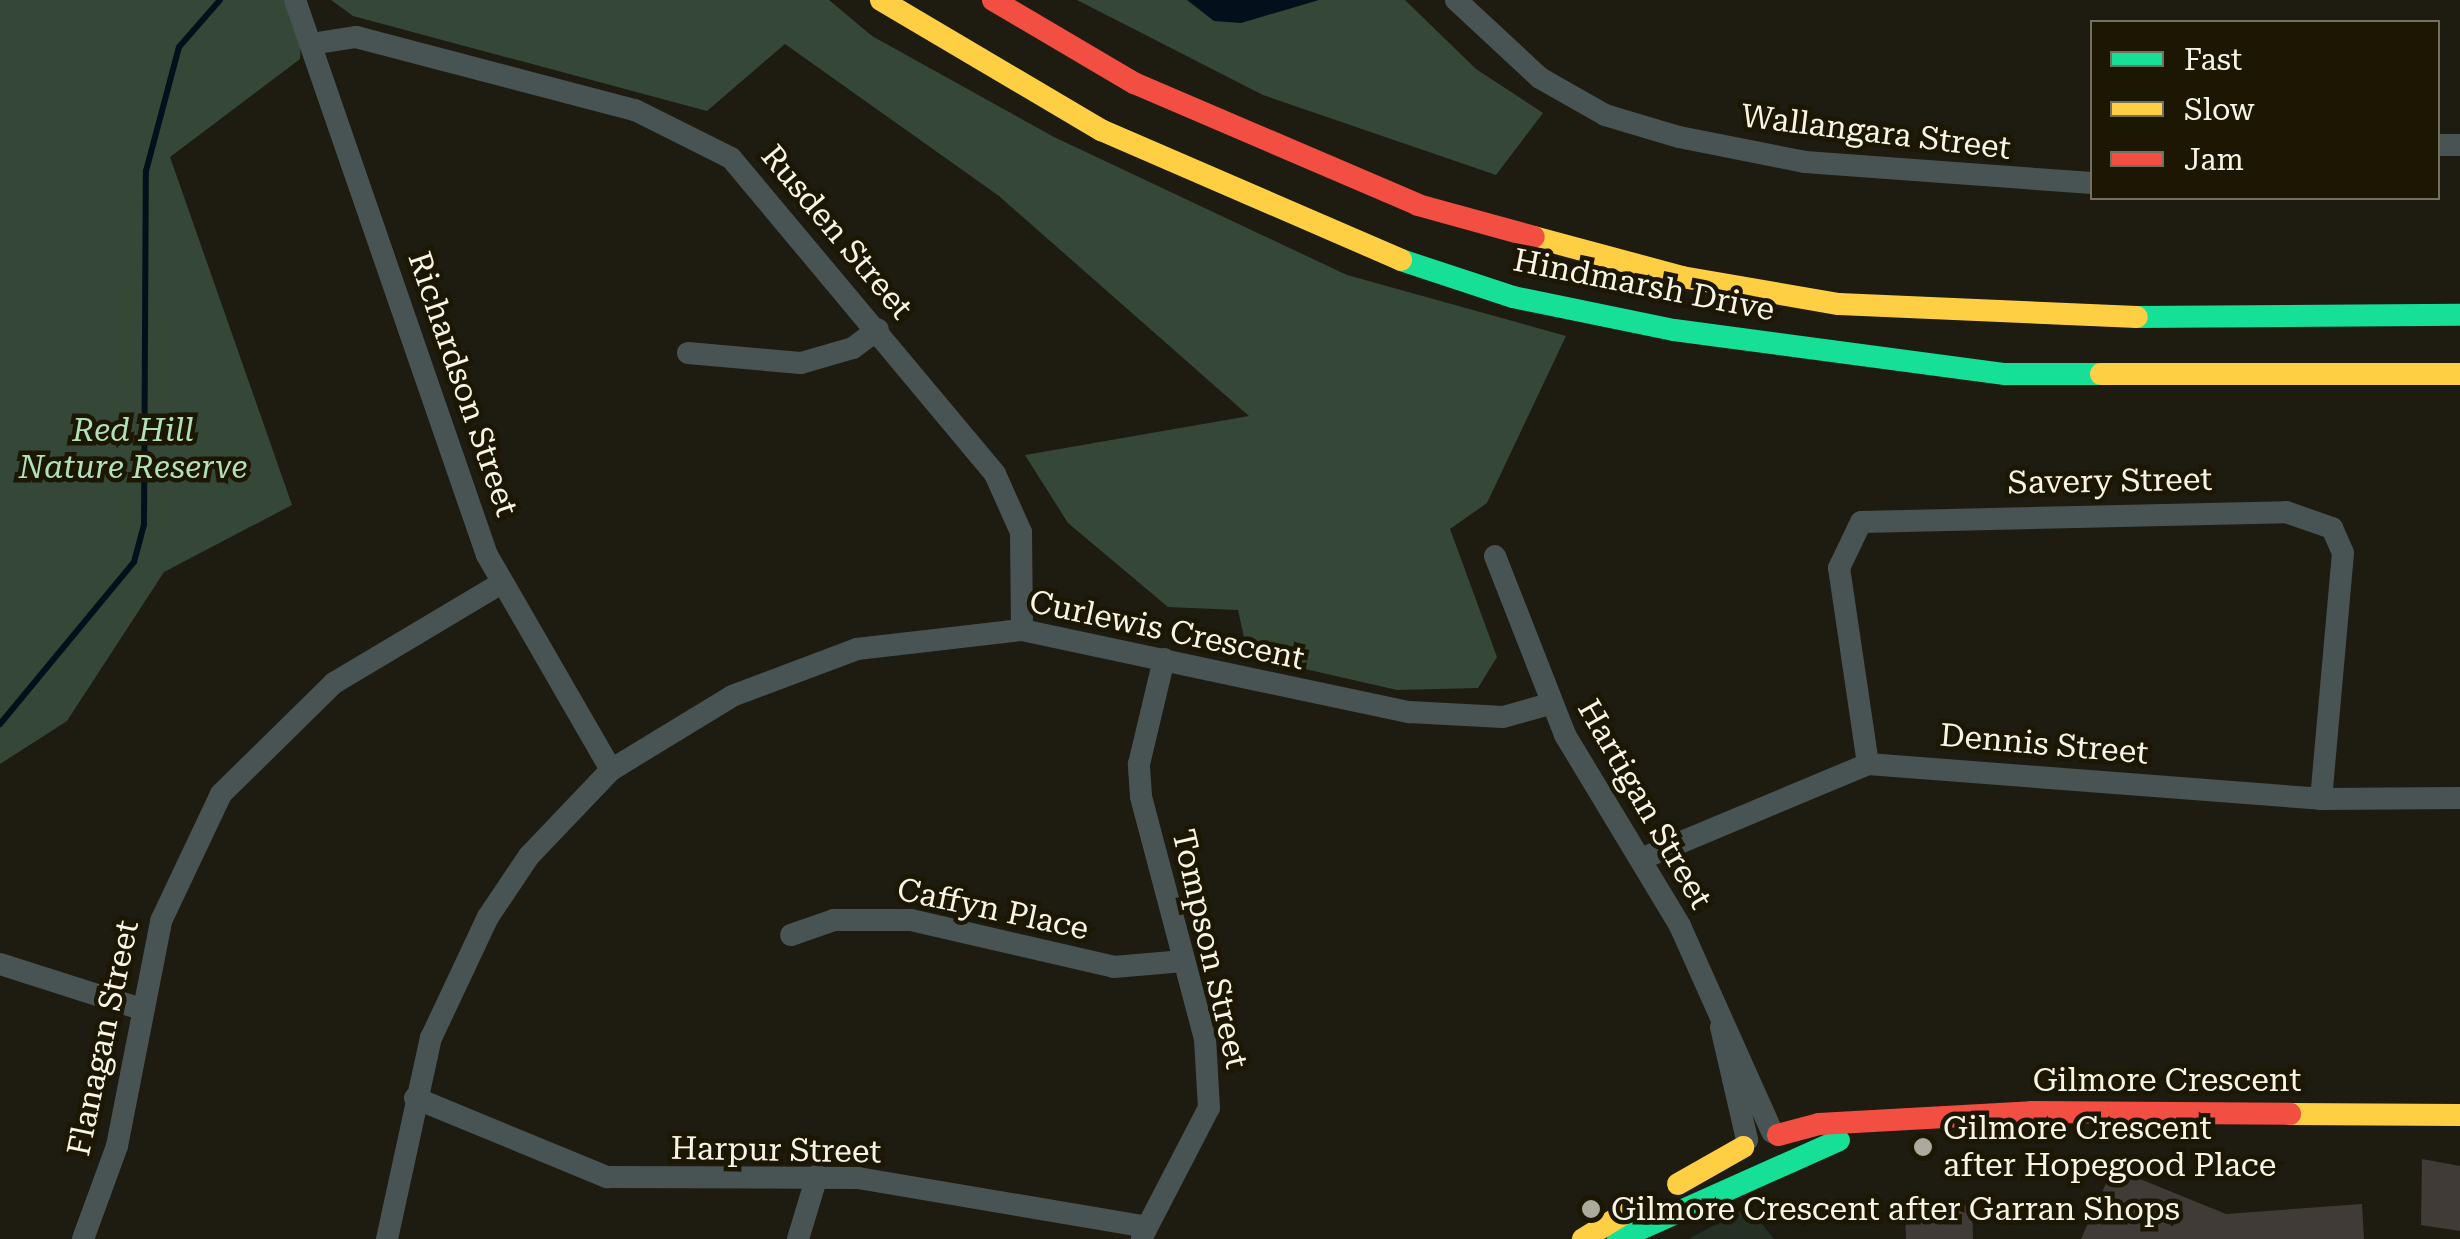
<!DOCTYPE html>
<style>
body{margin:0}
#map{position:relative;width:2460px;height:1239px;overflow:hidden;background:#1e1c11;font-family:"Roboto Serif",serif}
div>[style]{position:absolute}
.green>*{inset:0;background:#253025}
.forest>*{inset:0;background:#354736}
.water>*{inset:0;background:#03101b}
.stream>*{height:6px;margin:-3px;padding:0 3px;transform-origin:3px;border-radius:3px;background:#03101b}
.building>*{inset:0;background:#413b38}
.street>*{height:22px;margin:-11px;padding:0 11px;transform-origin:11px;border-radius:11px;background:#485453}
.fast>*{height:22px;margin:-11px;padding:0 11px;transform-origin:11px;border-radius:11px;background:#16e098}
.slow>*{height:22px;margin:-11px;padding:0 11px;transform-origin:11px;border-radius:11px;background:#ffcf43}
.jam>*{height:22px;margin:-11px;padding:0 11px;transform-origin:11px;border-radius:11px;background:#f24e42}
.dots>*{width:28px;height:28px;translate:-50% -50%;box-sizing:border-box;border:5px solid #1b1703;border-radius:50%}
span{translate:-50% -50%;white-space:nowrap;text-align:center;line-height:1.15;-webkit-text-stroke:9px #1b1703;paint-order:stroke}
.street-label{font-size:32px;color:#f8f5e8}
.park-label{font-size:32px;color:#b3dfb9;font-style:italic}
.poi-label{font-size:32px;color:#f8f5e8}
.left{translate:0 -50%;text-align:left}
.legend{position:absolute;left:2090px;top:20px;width:350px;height:180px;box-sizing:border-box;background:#1b1703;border:2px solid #73705f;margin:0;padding:12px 18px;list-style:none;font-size:30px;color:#f8f5e8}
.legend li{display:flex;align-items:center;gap:20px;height:50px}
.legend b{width:50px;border:2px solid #73705f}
</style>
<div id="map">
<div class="green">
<i style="clip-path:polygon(1748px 1207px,1774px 1239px,1689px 1239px)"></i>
</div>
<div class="forest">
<i style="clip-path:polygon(0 0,303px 0,300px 59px,170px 157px,292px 505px,164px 572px,67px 721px,0 764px)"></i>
<i style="clip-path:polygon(331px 0,829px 0,872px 36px,1054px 137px,1347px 275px,1566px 336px,1487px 503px,1450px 529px,1497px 657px,1478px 688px,1397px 690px,1248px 656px,1238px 610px,1168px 607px,1068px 523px,1025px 455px,1249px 416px,999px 196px,785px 44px,707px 111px,353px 16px)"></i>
<i style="clip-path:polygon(1077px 0,1405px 0,1476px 69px,1543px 113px,1496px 175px,1263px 95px)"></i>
</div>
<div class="water">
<i style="clip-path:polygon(1187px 0,1319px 0,1241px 23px,1214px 21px)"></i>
</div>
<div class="stream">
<i style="left:0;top:724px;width:210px;rotate:-50.4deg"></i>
<i style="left:134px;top:562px;width:39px;rotate:-75deg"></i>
<i style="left:144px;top:524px;width:353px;rotate:-89.7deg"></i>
<i style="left:146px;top:171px;width:128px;rotate:-75.1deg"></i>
<i style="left:179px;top:47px;width:62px;rotate:-48.9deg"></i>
</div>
<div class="building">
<i style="clip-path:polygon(2422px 1159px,2460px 1166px,2460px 1231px,2421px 1225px)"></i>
<i style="clip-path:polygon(2113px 1168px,2226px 1214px,2362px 1204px,2364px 1239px,2081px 1239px)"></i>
<i style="clip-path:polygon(1972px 1205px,1973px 1239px,1906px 1239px,1905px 1209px)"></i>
</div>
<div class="street">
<i style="left:295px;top:0;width:587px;rotate:70.92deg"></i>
<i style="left:487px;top:555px;width:248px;rotate:60deg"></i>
<i style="left:1456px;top:0;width:115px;rotate:42.9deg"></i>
<i style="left:1540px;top:78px;width:75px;rotate:29.6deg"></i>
<i style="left:1605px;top:115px;width:77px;rotate:16.6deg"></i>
<i style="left:1679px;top:137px;width:128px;rotate:11.2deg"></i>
<i style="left:1805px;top:162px;width:288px;rotate:4.2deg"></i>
<i style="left:311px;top:44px;width:46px;rotate:-8.8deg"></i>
<i style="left:356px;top:37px;width:288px;rotate:14.7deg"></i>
<i style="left:635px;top:110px;width:107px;rotate:26.6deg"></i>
<i style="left:731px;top:158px;width:412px;rotate:50.1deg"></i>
<i style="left:995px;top:474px;width:64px;rotate:65.9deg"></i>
<i style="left:1021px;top:532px;width:98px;rotate:89.4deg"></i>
<i style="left:2438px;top:145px;width:22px"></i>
<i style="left:688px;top:353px;width:113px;rotate:5.1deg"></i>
<i style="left:801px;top:363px;width:54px;rotate:-16.1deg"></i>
<i style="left:853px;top:348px;width:31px;rotate:-37deg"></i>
<i style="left:1495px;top:556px;width:192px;rotate:68.6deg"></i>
<i style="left:1565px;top:735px;width:223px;rotate:58.9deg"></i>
<i style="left:1680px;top:926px;width:226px;rotate:65.9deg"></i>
<i style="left:1868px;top:764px;width:198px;rotate:-98.4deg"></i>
<i style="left:1839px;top:568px;width:51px;rotate:-64.4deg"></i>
<i style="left:1861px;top:522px;width:425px;rotate:-1.3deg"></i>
<i style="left:2286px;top:512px;width:49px;rotate:19.2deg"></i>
<i style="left:2332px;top:528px;width:27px;rotate:66deg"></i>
<i style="left:2343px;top:553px;width:247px;rotate:95.1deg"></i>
<i style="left:1641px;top:859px;width:246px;rotate:-22.7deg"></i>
<i style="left:1868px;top:764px;width:454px;rotate:4.4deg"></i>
<i style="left:2321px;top:799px;width:139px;rotate:-0.4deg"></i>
<i style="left:791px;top:935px;width:46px;rotate:-19.2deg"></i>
<i style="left:834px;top:920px;width:77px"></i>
<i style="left:911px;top:920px;width:208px;rotate:13deg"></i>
<i style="left:1114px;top:967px;width:70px;rotate:-4.9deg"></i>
<i style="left:0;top:964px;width:145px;rotate:17.7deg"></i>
<i style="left:1721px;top:1027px;width:116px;rotate:77deg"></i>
<i style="left:415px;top:1098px;width:208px;rotate:22.4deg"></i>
<i style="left:607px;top:1177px;width:251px;rotate:0.2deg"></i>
<i style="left:858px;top:1178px;width:293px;rotate:9.6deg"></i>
<i style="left:1142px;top:1237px;width:145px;rotate:-62.6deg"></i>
<i style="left:1209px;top:1108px;width:69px;rotate:-93.3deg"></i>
<i style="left:1205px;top:1039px;width:251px;rotate:-104.8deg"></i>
<i style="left:1141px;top:796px;width:32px;rotate:-94deg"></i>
<i style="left:1139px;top:764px;width:108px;rotate:-76.6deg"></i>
<i style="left:83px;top:1239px;width:99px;rotate:-69.9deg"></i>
<i style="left:117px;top:1146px;width:229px;rotate:-78.9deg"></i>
<i style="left:161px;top:921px;width:140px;rotate:-64.7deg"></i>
<i style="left:221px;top:794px;width:158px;rotate:-44.5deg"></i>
<i style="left:334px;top:683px;width:193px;rotate:-30.8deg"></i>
<i style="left:387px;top:1239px;width:206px;rotate:-77.7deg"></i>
<i style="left:431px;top:1038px;width:134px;rotate:-64.8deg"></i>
<i style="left:488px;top:917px;width:73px;rotate:-56.1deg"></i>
<i style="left:529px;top:856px;width:119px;rotate:-46.4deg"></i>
<i style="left:611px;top:770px;width:142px;rotate:-31.4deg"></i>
<i style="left:732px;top:696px;width:134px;rotate:-20.6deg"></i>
<i style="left:857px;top:649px;width:166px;rotate:-6.6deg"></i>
<i style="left:1022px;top:630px;width:396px;rotate:12deg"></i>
<i style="left:1409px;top:712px;width:94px;rotate:3deg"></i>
<i style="left:1503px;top:717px;width:49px;rotate:-15.5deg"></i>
<i style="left:798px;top:1239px;width:66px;rotate:-73.2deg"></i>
</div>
<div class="fast">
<i style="left:1401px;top:260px;width:118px;rotate:18.3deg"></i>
<i style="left:1513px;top:297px;width:164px;rotate:11.6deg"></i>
<i style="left:1674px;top:330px;width:334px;rotate:7.6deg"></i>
<i style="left:2005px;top:374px;width:96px"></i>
<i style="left:2137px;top:317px;width:323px;rotate:-0.4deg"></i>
<i style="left:1618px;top:1239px;width:242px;rotate:-24.1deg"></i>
</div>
<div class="slow">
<i style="left:881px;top:0;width:256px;rotate:30.6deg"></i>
<i style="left:1101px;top:130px;width:327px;rotate:23.4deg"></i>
<i style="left:1534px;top:237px;width:153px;rotate:15.1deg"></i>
<i style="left:1682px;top:277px;width:159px;rotate:9.8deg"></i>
<i style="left:1839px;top:304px;width:298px;rotate:2.5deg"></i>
<i style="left:2101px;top:374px;width:359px"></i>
<i style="left:2290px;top:1114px;width:170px;rotate:0.3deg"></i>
<i style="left:1678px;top:1184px;width:75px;rotate:-29.6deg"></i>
<i style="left:1583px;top:1239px;width:61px;rotate:-31.6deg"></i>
</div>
<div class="jam">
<i style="left:993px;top:0;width:164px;rotate:30.5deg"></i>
<i style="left:1134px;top:83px;width:309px;rotate:23.2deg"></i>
<i style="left:1418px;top:205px;width:120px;rotate:15.4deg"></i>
<i style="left:1778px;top:1135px;width:42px;rotate:-15deg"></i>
<i style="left:1819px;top:1124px;width:212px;rotate:-3.2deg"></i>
<i style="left:2031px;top:1112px;width:259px;rotate:0.4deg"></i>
</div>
<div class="dots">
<i style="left:1923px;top:1147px;background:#aca99d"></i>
<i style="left:1591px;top:1209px;background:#aca99d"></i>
</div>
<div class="street-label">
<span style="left:1876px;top:132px;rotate:7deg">Wallangara Street</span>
<span style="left:837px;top:232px;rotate:50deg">Rusden Street</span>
<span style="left:1644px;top:285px;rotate:11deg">Hindmarsh Drive</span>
<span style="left:463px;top:384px;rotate:71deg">Richardson Street</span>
<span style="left:2110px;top:481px;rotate:-1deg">Savery Street</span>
<span style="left:1167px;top:630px;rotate:12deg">Curlewis Crescent</span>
<span style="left:2044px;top:744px;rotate:5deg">Dennis Street</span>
<span style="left:1645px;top:804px;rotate:60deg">Hartigan Street</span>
<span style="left:993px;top:909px;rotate:12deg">Caffyn Place</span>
<span style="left:1210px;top:949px;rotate:77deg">Tompson Street</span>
<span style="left:103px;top:1038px;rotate:-78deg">Flanagan Street</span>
<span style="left:2167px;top:1080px">Gilmore Crescent</span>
<span style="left:776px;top:1150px;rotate:1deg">Harpur Street</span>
</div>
<div class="park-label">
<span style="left:133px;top:449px">Red Hill<br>Nature Reserve</span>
</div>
<div class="poi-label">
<span class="left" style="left:1943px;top:1147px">Gilmore Crescent<br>after Hopegood Place</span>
<span class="left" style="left:1611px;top:1209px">Gilmore Crescent after Garran Shops</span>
</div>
<ul class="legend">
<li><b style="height:12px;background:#16e098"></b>Fast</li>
<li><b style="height:12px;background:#ffcf43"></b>Slow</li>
<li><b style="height:12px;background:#f24e42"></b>Jam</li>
</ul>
</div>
